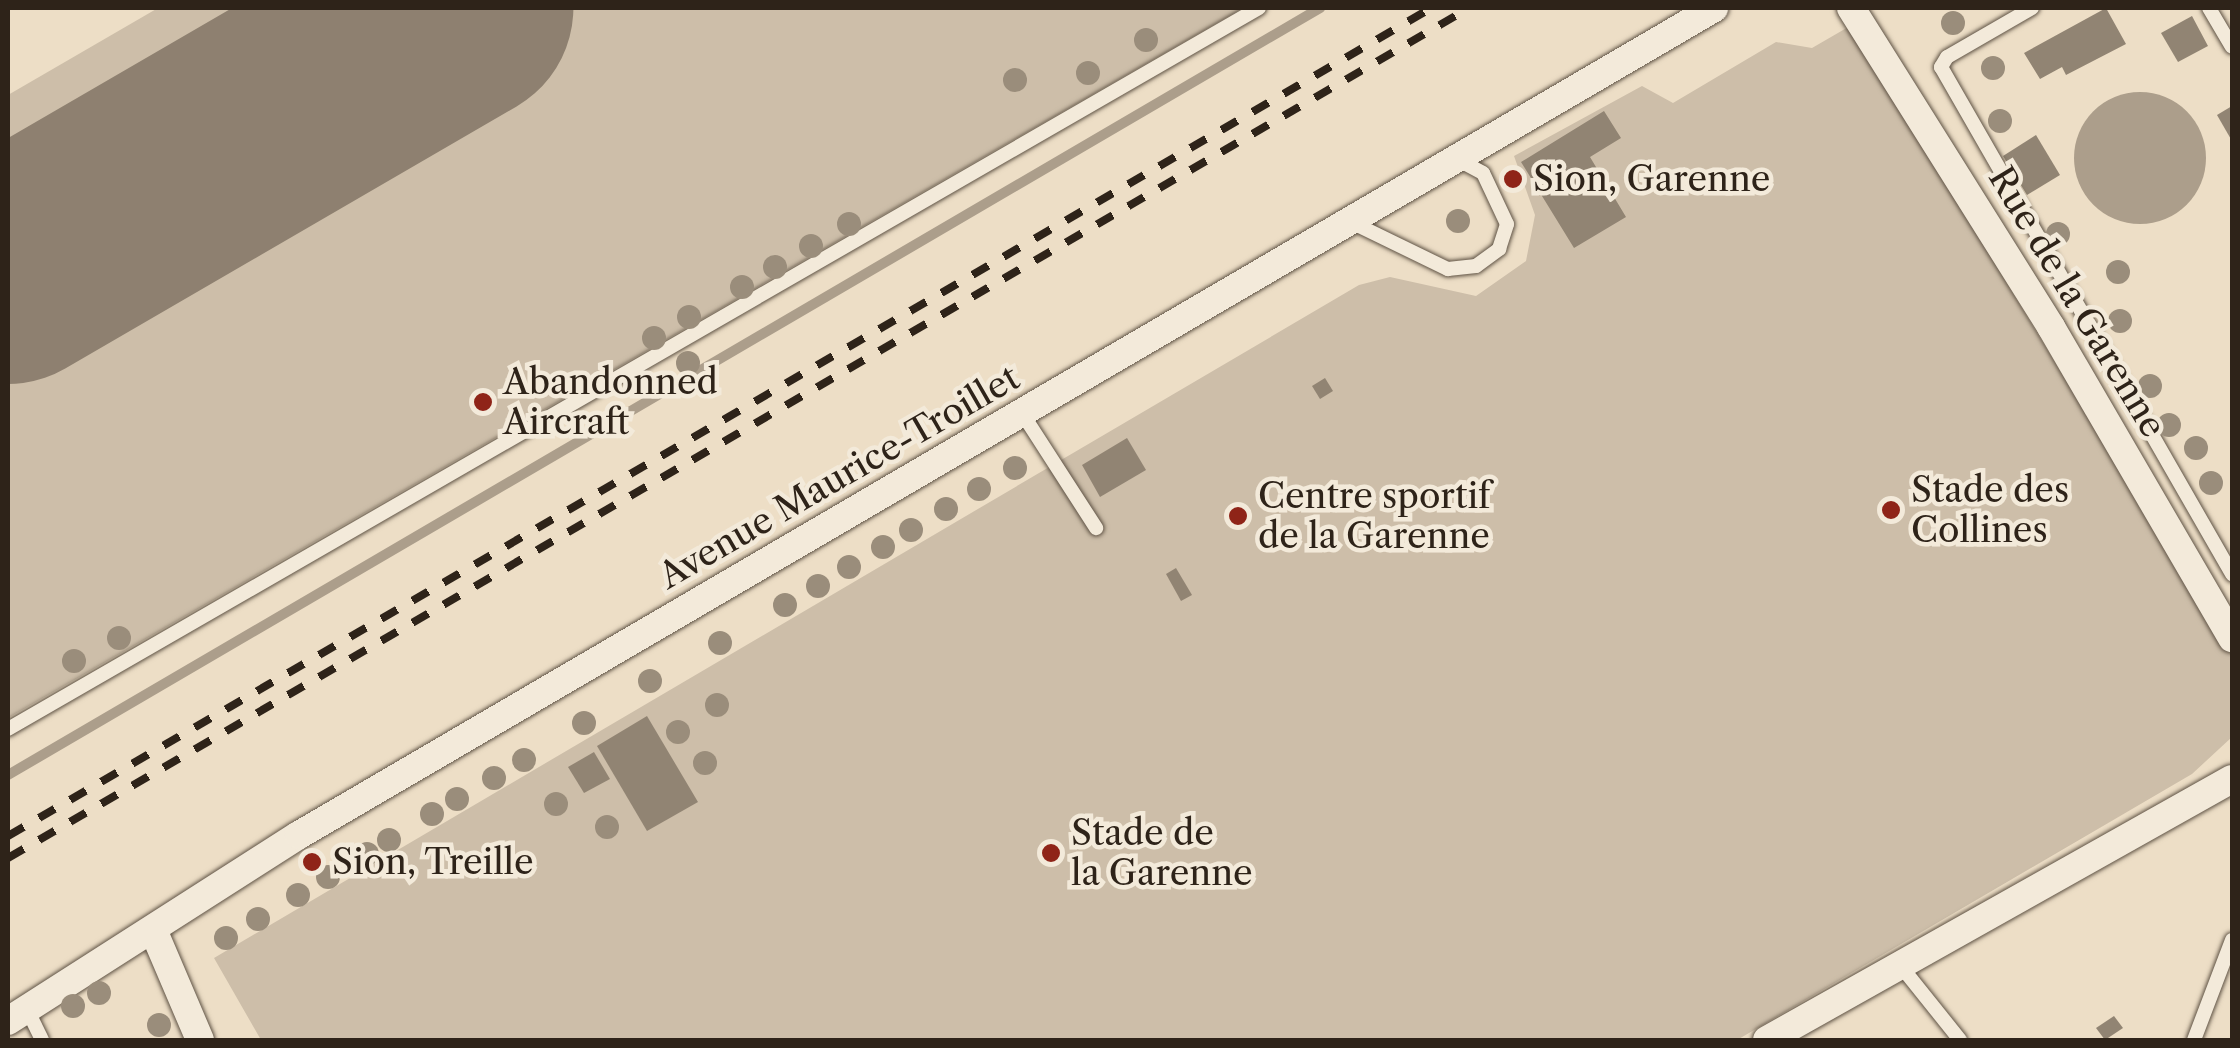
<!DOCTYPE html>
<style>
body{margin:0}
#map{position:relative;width:2240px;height:1048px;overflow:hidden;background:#eddec6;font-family:"Libre Caslon Text",serif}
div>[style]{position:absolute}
.green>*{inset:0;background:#cdbea9}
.water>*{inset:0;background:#ac9e8b}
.round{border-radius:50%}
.stream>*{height:10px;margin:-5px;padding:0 5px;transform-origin:5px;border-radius:5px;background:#ac9e8b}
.runway>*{height:228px;margin:-114px;padding:0 114px;transform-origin:114px;border-radius:114px;background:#8e8070}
.building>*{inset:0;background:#918473}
.roads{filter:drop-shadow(0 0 2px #5e5244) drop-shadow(0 0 2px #5e5244)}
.service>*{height:14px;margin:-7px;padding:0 7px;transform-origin:7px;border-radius:7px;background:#f3eada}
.minor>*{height:28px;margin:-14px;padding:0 14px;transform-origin:14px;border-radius:14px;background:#f3eada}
.rail>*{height:8px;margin-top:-4px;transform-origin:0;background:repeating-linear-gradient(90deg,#2e2319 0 18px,transparent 0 36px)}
.trees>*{width:24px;height:24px;margin:-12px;border-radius:50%;background:#9a8d7b}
.dots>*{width:28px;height:28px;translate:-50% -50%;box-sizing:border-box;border:5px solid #f3eada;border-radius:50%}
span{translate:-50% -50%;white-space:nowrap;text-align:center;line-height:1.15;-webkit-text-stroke:9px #f3eada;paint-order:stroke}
.poi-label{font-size:35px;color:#2e2319}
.left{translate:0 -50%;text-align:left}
.street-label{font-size:35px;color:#2e2319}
.frame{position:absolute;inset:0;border:10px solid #2e2319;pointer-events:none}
</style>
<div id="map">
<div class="green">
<i style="clip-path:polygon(158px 8px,1243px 8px,8px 718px,8px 95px)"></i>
<i style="clip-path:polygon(1850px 26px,2232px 653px,2232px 737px,2192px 774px,1737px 1040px,261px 1040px,214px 958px,1359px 285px,1390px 277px,1476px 296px,1526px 261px,1535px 215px,1514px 156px,1642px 86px,1673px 103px,1776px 42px,1812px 48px)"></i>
</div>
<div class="water">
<i class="round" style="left:2074px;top:92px;width:132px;height:132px"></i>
</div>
<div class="stream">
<i style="left:8px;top:775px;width:1520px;rotate:-30.31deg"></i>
</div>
<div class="runway">
<i style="left:8px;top:270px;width:522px;rotate:-30.15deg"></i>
</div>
<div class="building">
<i style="clip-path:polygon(2106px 8px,2126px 44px,2066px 75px,2062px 67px,2040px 79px,2024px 53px)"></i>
<i style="clip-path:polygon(2192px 16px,2208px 46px,2178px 62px,2161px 33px)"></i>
<i style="clip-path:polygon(2232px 106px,2232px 141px,2217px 115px)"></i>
<i style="clip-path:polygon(1604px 111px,1621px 138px,1590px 157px,1626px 217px,1574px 248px,1521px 162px)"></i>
<i style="clip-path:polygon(2036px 135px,2060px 175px,2027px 195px,2003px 156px)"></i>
<i style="clip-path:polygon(1325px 378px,1333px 391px,1320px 399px,1312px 386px)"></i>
<i style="clip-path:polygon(1127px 438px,1146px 470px,1100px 497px,1082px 465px)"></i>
<i style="clip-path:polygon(1176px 568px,1192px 595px,1181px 601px,1166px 574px)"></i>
<i style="clip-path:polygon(647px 716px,698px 802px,647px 831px,597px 746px)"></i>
<i style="clip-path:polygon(594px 752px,610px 779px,584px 793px,568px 767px)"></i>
<i style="clip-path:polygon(2114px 1016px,2123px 1028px,2105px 1040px,2096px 1028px)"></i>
</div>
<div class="roads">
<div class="service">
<i style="left:2032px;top:8px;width:98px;rotate:150deg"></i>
<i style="left:1947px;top:57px;width:12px;rotate:121deg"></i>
<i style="left:1941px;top:67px;width:585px;rotate:60.15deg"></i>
<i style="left:2209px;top:8px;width:45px;rotate:59.5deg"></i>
<i style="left:1351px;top:222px;width:108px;rotate:25.9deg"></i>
<i style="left:1448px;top:269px;width:28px;rotate:-6deg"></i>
<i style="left:1476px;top:266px;width:29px;rotate:-36deg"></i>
<i style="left:1499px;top:249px;width:26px;rotate:-72deg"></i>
<i style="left:1507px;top:224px;width:56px;rotate:-115.2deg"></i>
<i style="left:1483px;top:173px;width:27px;rotate:-152deg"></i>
<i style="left:1022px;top:413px;width:137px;rotate:57.2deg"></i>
<i style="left:8px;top:729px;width:1444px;rotate:-29.96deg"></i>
<i style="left:1900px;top:965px;width:96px;rotate:51.3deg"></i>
<i style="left:27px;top:1009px;width:34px;rotate:64deg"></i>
<i style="left:2194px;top:1040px;width:107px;rotate:-69.2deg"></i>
</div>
<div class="minor">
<i style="left:1851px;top:8px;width:377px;rotate:57.9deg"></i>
<i style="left:2051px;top:327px;width:360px;rotate:59.8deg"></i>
<i style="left:154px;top:932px;width:117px;rotate:66.9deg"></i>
<i style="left:8px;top:1021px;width:345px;rotate:-32.6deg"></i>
<i style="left:299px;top:835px;width:1639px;rotate:-30.3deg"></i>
<i style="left:1767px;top:1040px;width:533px;rotate:-29.31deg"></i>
</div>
</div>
<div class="rail">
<i style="left:8px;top:836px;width:1646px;rotate:-30.19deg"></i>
<i style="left:8px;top:858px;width:1690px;rotate:-30.19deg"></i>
</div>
<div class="trees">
<i style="left:1953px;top:23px"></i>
<i style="left:1146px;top:40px"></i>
<i style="left:1993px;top:68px"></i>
<i style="left:1088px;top:73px"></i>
<i style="left:1015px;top:80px"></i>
<i style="left:2000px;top:121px"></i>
<i style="left:1458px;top:221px"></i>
<i style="left:849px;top:224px"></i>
<i style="left:2058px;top:234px"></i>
<i style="left:811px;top:246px"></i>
<i style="left:775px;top:267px"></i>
<i style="left:2118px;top:272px"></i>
<i style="left:742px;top:287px"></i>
<i style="left:689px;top:317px"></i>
<i style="left:2120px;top:321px"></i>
<i style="left:654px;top:338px"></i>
<i style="left:688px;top:363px"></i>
<i style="left:2150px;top:386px"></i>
<i style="left:2169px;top:425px"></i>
<i style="left:2196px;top:448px"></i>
<i style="left:1015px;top:468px"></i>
<i style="left:2211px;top:483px"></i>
<i style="left:979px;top:489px"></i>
<i style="left:946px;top:509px"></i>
<i style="left:911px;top:530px"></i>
<i style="left:883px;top:547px"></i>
<i style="left:849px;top:567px"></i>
<i style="left:818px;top:586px"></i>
<i style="left:785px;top:605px"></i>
<i style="left:119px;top:638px"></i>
<i style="left:720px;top:643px"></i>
<i style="left:74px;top:661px"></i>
<i style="left:650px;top:681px"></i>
<i style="left:717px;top:705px"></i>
<i style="left:584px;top:723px"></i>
<i style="left:678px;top:732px"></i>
<i style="left:524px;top:760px"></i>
<i style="left:705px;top:763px"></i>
<i style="left:494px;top:778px"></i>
<i style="left:457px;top:799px"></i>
<i style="left:556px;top:804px"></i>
<i style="left:432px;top:814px"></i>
<i style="left:607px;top:827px"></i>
<i style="left:389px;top:840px"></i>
<i style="left:367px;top:854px"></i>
<i style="left:328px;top:877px"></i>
<i style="left:298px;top:895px"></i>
<i style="left:258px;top:919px"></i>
<i style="left:226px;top:938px"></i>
<i style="left:99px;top:993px"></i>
<i style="left:73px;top:1006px"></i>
<i style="left:159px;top:1025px"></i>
</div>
<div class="dots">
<i style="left:1513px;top:179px;background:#8f2418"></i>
<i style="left:483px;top:402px;background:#8f2418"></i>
<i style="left:1891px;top:510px;background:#8f2418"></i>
<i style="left:1238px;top:516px;background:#8f2418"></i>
<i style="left:1051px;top:853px;background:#8f2418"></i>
<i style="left:312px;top:862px;background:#8f2418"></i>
</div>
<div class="poi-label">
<span class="left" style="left:1533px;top:179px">Sion, Garenne</span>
<span class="left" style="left:503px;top:402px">Abandonned<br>Aircraft</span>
<span class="left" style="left:1911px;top:510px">Stade des<br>Collines</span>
<span class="left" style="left:1258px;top:516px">Centre sportif<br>de la Garenne</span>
<span class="left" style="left:1071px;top:853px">Stade de<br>la Garenne</span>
<span class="left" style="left:332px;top:862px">Sion, Treille</span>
</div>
<div class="street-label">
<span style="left:2077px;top:302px;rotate:59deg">Rue de la Garenne</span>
<span style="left:839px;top:477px;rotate:-30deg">Avenue Maurice-Troillet</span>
</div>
<div class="frame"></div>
</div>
